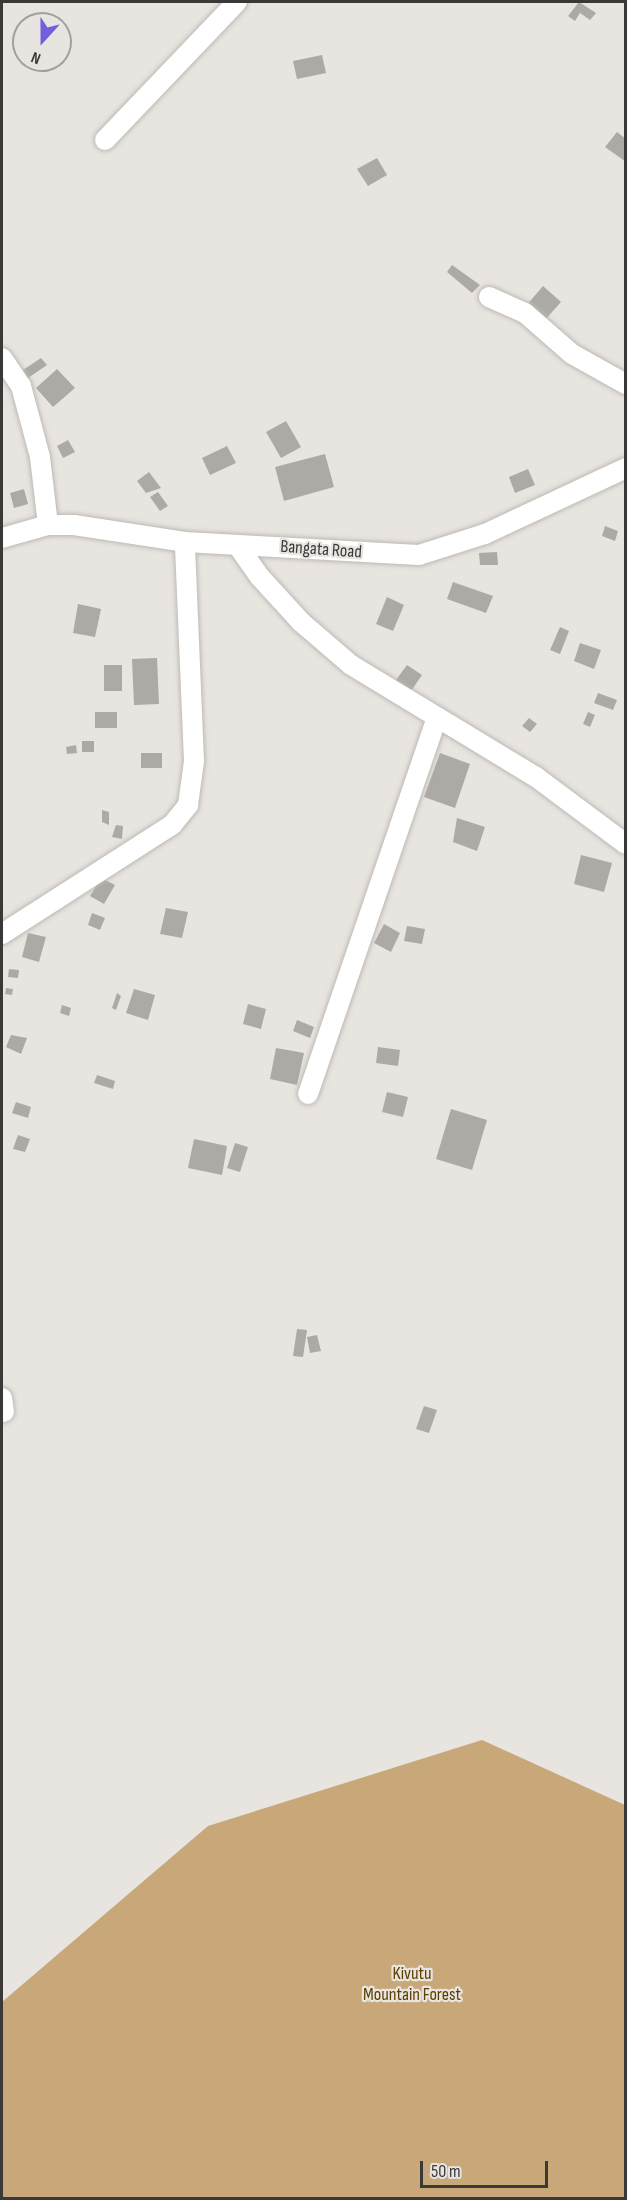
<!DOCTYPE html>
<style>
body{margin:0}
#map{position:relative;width:627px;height:2200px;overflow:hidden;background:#e8e4df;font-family:"Sofia Sans Condensed",sans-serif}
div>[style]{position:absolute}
.forest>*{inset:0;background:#c8a779}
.building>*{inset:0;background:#adaaa5}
.roads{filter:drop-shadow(0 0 2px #bdb9b5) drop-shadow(0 0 2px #bdb9b5)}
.street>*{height:20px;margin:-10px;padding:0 10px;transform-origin:10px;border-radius:10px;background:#fff}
span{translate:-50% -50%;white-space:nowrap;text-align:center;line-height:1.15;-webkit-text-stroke:4.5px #e8e4df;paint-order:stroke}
.street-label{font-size:18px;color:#3b3938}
.park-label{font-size:18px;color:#5e3d00}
.frame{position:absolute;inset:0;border:3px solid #3b3938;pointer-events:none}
.north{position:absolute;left:12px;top:12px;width:60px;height:60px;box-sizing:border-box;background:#e8e4df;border:2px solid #a3a09c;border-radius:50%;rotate:201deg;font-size:16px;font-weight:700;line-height:24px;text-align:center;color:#3b3938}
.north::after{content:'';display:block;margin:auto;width:21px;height:27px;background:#7160db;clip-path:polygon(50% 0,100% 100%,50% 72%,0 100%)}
.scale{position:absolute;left:420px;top:2161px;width:128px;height:27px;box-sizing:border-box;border:3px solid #3b3938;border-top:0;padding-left:8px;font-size:18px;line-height:21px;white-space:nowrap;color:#3b3938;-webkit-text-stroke:4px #e8e4df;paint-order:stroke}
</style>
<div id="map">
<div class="forest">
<i style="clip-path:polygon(482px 1740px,625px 1805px,625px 2198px,2px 2198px,2px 2002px,208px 1826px)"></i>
</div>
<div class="building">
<i style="clip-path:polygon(579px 2px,596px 13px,590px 20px,580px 13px,575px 21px,568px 16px)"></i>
<i style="clip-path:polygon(322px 55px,326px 73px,297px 79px,293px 61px)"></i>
<i style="clip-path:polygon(617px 132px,626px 139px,626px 162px,605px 147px)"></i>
<i style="clip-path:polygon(377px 158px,387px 175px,368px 186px,357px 169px)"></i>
<i style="clip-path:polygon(452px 265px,480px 285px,472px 293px,447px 272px)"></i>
<i style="clip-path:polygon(543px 286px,561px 302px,544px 321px,526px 306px)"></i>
<i style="clip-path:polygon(41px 358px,47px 365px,28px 378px,23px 370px)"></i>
<i style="clip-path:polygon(57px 369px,75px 388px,53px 407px,36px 388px)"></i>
<i style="clip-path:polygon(286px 421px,301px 447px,281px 458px,266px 432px)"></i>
<i style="clip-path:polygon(68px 440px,75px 452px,63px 458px,57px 446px)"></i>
<i style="clip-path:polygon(227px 446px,236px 463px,210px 475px,202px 458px)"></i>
<i style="clip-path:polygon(325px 454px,334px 487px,284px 501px,275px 467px)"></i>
<i style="clip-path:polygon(528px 469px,535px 485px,515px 493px,509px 477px)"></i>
<i style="clip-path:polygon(149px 472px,161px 488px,146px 493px,137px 481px)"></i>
<i style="clip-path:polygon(24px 489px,28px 504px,14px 508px,10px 493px)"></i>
<i style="clip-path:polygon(158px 492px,168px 506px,160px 511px,150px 497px)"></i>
<i style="clip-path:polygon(605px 526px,618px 531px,615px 541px,602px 536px)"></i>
<i style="clip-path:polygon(497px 552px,498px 565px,480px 565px,479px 553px)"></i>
<i style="clip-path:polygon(453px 582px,493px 596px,486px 613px,447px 599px)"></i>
<i style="clip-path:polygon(387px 597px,404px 605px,393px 631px,376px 624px)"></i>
<i style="clip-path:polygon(78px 604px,101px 609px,95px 637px,73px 633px)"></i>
<i style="clip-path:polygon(560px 627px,569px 631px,560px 654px,550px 650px)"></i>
<i style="clip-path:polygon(580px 643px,601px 650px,594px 669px,574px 661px)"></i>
<i style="clip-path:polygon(157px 658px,159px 704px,134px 705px,132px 659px)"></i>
<i style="clip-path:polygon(104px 665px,122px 665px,122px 691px,104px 691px)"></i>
<i style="clip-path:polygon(407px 665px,422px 675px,409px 694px,393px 684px)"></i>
<i style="clip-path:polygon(598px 693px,617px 700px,613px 710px,594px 703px)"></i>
<i style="clip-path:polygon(95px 712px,117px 712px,117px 728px,95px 728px)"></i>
<i style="clip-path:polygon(588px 712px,595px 715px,590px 727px,583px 724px)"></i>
<i style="clip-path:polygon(529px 718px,537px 724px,530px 732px,522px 726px)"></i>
<i style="clip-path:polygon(82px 741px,94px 741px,94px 752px,82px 752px)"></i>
<i style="clip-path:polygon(76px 745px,77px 753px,67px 754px,66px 747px)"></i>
<i style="clip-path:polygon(141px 753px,162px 753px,162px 768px,141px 768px)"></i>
<i style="clip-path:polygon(440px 753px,470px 764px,455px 808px,424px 797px)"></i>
<i style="clip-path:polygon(102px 810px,109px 812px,109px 825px,102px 822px)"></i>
<i style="clip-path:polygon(457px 818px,485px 827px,477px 851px,453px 842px)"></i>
<i style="clip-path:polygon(116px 825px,123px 826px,122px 839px,112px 837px)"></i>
<i style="clip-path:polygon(581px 855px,612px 863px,604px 892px,574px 884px)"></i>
<i style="clip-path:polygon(101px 878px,115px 885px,104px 904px,90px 896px)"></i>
<i style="clip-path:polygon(166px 908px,188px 912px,182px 938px,160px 934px)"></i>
<i style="clip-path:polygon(92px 913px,105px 918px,100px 930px,88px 925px)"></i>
<i style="clip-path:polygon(384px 924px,400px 933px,391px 952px,374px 943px)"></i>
<i style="clip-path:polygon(407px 926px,425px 929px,422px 944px,404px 941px)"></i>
<i style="clip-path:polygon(28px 933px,46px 937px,39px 962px,22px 957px)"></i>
<i style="clip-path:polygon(9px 969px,19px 970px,18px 978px,8px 977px)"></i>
<i style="clip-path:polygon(6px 988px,13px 989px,12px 995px,5px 994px)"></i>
<i style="clip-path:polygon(134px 989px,155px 995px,148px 1020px,126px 1013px)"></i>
<i style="clip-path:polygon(117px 993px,121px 996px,116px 1010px,112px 1008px)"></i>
<i style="clip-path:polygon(248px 1004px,266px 1009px,261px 1029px,243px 1024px)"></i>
<i style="clip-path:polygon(62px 1005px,71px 1008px,69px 1016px,60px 1013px)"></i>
<i style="clip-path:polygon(297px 1020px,314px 1027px,310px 1038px,293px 1031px)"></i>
<i style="clip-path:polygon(11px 1035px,27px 1038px,21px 1054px,6px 1047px)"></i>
<i style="clip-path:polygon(378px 1047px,400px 1050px,398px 1066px,376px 1063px)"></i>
<i style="clip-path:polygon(276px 1048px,304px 1053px,297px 1085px,270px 1079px)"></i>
<i style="clip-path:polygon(97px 1075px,115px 1081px,113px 1089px,94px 1083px)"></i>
<i style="clip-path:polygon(387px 1092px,408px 1097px,403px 1117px,382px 1112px)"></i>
<i style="clip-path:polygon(16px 1102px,31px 1107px,28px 1118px,12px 1113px)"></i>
<i style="clip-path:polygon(451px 1109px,487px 1120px,472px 1170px,436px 1159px)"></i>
<i style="clip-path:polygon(18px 1135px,30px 1139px,25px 1152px,13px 1149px)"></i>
<i style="clip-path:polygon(194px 1139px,227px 1146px,222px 1175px,188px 1168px)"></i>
<i style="clip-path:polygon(235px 1143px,248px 1147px,240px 1172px,227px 1168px)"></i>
<i style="clip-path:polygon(297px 1329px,307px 1330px,303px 1357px,293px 1356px)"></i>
<i style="clip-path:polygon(317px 1335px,321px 1351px,310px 1353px,307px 1337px)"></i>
<i style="clip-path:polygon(424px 1406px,437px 1410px,429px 1433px,416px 1429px)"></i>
</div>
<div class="roads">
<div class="street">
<i style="left:105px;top:140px;width:191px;rotate:-46.3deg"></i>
<i style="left:489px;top:297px;width:39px;rotate:24deg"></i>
<i style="left:525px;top:313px;width:62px;rotate:41.1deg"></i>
<i style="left:572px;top:354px;width:62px;rotate:29.1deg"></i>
<i style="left:2px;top:358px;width:34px;rotate:56deg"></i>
<i style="left:21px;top:386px;width:73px;rotate:75deg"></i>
<i style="left:40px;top:457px;width:68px;rotate:83.3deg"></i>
<i style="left:2px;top:538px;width:48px;rotate:-15.8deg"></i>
<i style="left:48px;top:525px;width:26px"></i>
<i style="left:74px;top:525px;width:112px;rotate:8.7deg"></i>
<i style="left:185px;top:542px;width:234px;rotate:3.2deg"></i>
<i style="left:419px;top:555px;width:69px;rotate:-17.7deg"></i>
<i style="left:485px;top:534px;width:156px;rotate:-25.1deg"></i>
<i style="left:238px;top:546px;width:37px;rotate:55deg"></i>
<i style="left:259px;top:576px;width:62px;rotate:47.6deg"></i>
<i style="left:301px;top:622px;width:66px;rotate:40.7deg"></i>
<i style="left:351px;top:665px;width:216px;rotate:31.2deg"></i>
<i style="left:536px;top:777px;width:112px;rotate:36.7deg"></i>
<i style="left:2px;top:934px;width:202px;rotate:-32.7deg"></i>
<i style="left:172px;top:825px;width:26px;rotate:-51deg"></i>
<i style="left:188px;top:805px;width:44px;rotate:-82.2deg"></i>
<i style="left:194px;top:761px;width:219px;rotate:-92.4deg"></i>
<i style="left:308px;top:1094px;width:398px;rotate:-71.1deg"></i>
<i style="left:2px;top:1398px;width:14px;rotate:82deg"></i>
</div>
</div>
<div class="street-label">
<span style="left:321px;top:550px;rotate:4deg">Bangata Road</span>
</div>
<div class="park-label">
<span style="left:412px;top:1985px">Kivutu<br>Mountain Forest</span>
</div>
<div class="frame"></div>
<div class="north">N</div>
<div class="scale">50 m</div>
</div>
